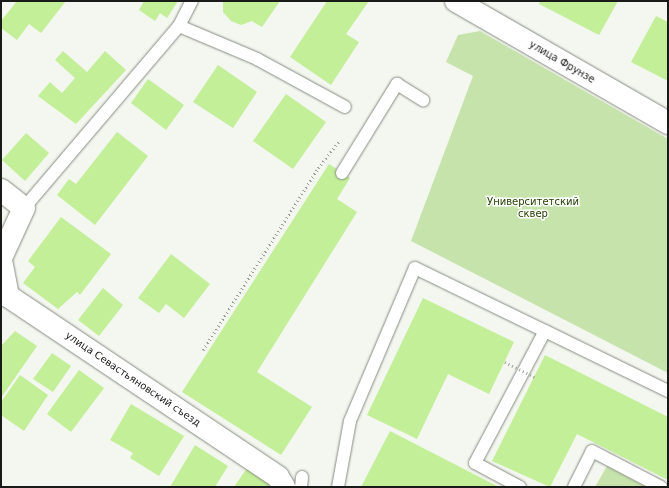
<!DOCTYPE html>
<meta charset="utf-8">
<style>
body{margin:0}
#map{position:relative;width:669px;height:488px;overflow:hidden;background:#f3f7ef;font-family:"DejaVu Sans",sans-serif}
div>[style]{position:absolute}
.green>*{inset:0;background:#c5e3ab}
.building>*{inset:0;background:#c2ef98}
.path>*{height:2.5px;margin-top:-1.25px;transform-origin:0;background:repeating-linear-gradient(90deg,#9a9d97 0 1px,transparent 0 4px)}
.roads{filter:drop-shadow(0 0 1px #878b83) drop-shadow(0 0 1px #878b83)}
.service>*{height:12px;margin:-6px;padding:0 6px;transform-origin:6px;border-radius:6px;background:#fff}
.minor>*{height:22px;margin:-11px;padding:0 11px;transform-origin:11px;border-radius:11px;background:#fff}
.path-bridge>*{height:2.5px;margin-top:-1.25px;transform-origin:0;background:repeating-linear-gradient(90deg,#9a9d97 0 1px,transparent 0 4px)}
span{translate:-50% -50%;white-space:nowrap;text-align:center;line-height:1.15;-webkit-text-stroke:3px #fff;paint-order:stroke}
.street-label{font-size:10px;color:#1a1b18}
.park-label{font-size:10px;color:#253f00}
.frame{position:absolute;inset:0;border:2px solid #1a1b18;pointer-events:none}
</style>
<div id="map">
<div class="green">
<i style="clip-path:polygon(480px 31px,668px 139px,668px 373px,411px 241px,473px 76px,446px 62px,458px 35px)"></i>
<i style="clip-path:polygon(607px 466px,646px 487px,595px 487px)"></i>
</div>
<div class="building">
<i style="clip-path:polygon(17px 1px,66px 1px,41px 33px,29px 24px,17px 40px,1px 28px,1px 21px)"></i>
<i style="clip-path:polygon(144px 1px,178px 1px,167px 18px,160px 13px,155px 21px,139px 10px)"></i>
<i style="clip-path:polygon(223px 1px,280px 1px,262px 27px,252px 21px,241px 25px,231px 21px,223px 12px)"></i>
<i style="clip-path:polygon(327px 1px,369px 1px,346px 34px,359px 42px,331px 85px,290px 57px)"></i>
<i style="clip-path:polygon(540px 1px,618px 1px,599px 35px,539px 4px)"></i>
<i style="clip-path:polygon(656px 16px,668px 22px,668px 81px,631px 62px)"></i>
<i style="clip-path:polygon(63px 51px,87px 72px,105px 51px,126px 70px,76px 124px,38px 96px,50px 82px,62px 93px,75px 78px,55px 60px)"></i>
<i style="clip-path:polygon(218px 65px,257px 92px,233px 128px,193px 102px)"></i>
<i style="clip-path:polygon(148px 79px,184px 105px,166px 130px,131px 103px)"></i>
<i style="clip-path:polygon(286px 94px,326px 122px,293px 169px,253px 141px)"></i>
<i style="clip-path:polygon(117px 132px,148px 156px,95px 225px,57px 195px,69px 179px,76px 184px)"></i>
<i style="clip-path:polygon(26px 133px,49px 153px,25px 181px,2px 160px)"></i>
<i style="clip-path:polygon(329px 164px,350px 178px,337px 199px,357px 212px,257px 372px,312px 407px,281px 455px,182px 392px)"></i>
<i style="clip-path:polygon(61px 217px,111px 254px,80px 295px,77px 292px,58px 309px,23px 283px,35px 267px,28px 261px)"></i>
<i style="clip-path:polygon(171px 254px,210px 284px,184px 318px,166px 304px,159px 313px,138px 298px)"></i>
<i style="clip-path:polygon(103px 288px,123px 305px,99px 336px,78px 320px)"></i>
<i style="clip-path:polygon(423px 298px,514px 342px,489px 394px,448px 374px,417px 439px,367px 415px)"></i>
<i style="clip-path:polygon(15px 331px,37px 346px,1px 398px,1px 346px)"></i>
<i style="clip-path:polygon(52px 353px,71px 366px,53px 392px,33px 379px)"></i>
<i style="clip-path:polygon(545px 355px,668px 417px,668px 480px,577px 434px,550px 487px,492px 461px)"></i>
<i style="clip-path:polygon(79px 370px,104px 388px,71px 432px,47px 414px)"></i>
<i style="clip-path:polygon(20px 375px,48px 395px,24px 431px,1px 415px,1px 402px)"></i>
<i style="clip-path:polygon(131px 404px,184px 436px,159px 476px,130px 458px,133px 453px,110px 440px)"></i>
<i style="clip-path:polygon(390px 431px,499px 487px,361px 487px)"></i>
<i style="clip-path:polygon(195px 445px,228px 466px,215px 487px,170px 487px)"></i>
<i style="clip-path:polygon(247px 468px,271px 485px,271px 487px,234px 487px)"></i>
</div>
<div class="path">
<i style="left:203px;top:350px;width:215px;rotate:-57.7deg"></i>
<i style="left:318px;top:168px;width:33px;rotate:-52deg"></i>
</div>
<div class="roads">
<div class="service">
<i style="left:179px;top:26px;width:28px;rotate:-63deg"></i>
<i style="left:342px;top:173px;width:105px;rotate:-58.3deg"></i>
<i style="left:397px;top:84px;width:31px;rotate:32deg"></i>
<i style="left:24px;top:208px;width:239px;rotate:-49.6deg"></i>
<i style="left:179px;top:26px;width:85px;rotate:22.9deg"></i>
<i style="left:257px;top:59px;width:100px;rotate:28.6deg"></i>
<i style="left:301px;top:487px;width:10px;rotate:-84deg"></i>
<i style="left:338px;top:487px;width:67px;rotate:-79.7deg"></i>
<i style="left:350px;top:421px;width:166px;rotate:-67deg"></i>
<i style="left:415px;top:268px;width:144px;rotate:25.9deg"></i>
<i style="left:520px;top:487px;width:51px;rotate:-151.9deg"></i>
<i style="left:475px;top:463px;width:149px;rotate:-62.1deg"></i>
<i style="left:545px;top:331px;width:137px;rotate:26deg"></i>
<i style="left:574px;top:487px;width:40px;rotate:-63.4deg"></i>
<i style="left:592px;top:451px;width:78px;rotate:27.6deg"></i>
</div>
<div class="minor">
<i style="left:456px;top:1px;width:245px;rotate:29.9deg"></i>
<i style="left:1px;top:190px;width:29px;rotate:38deg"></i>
<i style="left:24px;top:208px;width:55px;rotate:114.7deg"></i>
<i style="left:1px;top:260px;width:37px;rotate:79deg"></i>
<i style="left:8px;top:296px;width:325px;rotate:33.8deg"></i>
<i style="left:278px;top:477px;width:12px;rotate:59deg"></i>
</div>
</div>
<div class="path-bridge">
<i style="left:505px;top:362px;width:33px;rotate:27deg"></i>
</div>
<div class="street-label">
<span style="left:562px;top:62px;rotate:30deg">улица Фрунзе</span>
<span style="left:133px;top:379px;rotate:34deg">улица Севастьяновский съезд</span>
</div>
<div class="park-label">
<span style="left:533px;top:207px">Университетский<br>сквер</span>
</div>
<div class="frame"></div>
</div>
